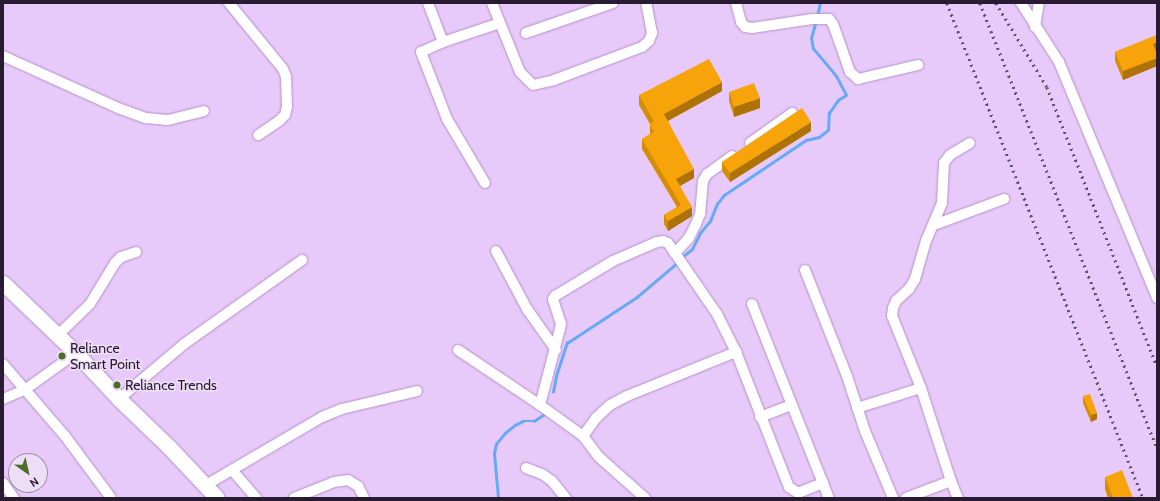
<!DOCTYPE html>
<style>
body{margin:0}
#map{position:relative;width:1160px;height:501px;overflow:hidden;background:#e8cafa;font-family:Cabin,sans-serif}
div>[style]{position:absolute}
.stream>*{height:2.5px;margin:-1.25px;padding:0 1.25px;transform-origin:1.25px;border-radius:1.25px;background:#66a9f6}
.roads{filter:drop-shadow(0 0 1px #b590ca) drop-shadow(0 0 1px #b590ca)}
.minor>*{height:10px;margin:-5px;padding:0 5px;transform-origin:5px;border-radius:5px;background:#fff}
.secondary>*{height:15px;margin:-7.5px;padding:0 7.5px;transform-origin:7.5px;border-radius:7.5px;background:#fff}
.rail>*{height:2.5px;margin-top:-1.25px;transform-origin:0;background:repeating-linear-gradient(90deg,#63516e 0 2px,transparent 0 6px)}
.wall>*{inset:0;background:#d48d09}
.shaded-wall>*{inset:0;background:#ad7307}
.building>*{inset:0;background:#f7a40a}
.dots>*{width:11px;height:11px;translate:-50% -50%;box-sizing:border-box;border:2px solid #eddef6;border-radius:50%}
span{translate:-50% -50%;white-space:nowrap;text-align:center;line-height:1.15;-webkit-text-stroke:3px #eddef6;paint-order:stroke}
.poi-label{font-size:14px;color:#291b31}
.left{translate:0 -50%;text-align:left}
.frame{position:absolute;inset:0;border:4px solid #291b31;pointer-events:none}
.north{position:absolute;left:8px;top:453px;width:40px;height:40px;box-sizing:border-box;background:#eddef6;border:1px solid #9f90a7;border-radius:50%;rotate:146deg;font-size:11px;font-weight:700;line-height:16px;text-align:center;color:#291b31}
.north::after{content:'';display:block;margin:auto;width:14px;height:18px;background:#496e28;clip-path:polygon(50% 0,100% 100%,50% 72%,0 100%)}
</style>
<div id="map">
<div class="stream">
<i style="left:817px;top:16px;width:13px;rotate:-77deg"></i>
<i style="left:681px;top:258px;width:14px;rotate:-39deg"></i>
<i style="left:692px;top:249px;width:18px;rotate:-63deg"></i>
<i style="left:700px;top:233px;width:16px;rotate:-50deg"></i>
<i style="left:710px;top:221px;width:18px;rotate:-68deg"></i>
<i style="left:717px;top:204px;width:11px;rotate:-52deg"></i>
<i style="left:724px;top:195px;width:99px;rotate:-33.9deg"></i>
<i style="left:806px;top:140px;width:13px;rotate:-13deg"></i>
<i style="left:819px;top:137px;width:11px;rotate:-38deg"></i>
<i style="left:828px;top:130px;width:17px;rotate:-87deg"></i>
<i style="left:829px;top:113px;width:16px;rotate:-55deg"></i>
<i style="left:838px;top:100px;width:9px;rotate:-32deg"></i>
<i style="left:846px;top:95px;width:21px;rotate:-118deg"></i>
<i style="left:836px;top:76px;width:35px;rotate:-130deg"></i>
<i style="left:813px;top:49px;width:11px;rotate:-100deg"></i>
<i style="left:811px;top:38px;width:18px;rotate:-74deg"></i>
<i style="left:553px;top:392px;width:16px;rotate:-79deg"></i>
<i style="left:556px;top:376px;width:35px;rotate:-72deg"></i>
<i style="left:567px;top:343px;width:84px;rotate:-33.3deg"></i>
<i style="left:637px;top:297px;width:54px;rotate:-40.5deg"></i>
<i style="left:498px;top:498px;width:45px;rotate:-95.1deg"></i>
<i style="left:494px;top:453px;width:9px;rotate:-77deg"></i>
<i style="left:496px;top:444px;width:14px;rotate:-51deg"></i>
<i style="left:505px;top:433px;width:13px;rotate:-39deg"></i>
<i style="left:515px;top:425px;width:9px;rotate:-27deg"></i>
<i style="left:523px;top:421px;width:11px"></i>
<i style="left:534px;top:421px;width:11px;rotate:-34deg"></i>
</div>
<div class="roads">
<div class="minor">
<i style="left:229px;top:3px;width:85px;rotate:50.7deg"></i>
<i style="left:283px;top:69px;width:9px;rotate:69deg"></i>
<i style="left:286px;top:77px;width:30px;rotate:88deg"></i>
<i style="left:287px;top:107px;width:8px;rotate:104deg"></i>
<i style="left:285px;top:115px;width:8px;rotate:135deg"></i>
<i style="left:279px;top:121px;width:25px;rotate:146deg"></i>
<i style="left:428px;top:3px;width:42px;rotate:69deg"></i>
<i style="left:492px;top:3px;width:74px;rotate:67.9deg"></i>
<i style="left:520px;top:72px;width:18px;rotate:45deg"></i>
<i style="left:533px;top:85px;width:22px;rotate:-13deg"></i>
<i style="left:554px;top:80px;width:94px;rotate:-20.6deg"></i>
<i style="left:642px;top:47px;width:9px;rotate:-41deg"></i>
<i style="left:649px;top:41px;width:9px;rotate:-69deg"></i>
<i style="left:652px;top:33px;width:31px;rotate:-101deg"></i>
<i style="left:736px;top:3px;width:20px;rotate:75deg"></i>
<i style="left:741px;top:22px;width:6px;rotate:51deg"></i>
<i style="left:745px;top:27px;width:7px;rotate:8deg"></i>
<i style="left:752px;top:28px;width:61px;rotate:-8.5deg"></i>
<i style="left:812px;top:19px;width:17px"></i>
<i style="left:829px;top:19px;width:6px;rotate:51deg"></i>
<i style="left:833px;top:24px;width:51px;rotate:70.5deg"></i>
<i style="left:850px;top:72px;width:11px;rotate:41deg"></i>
<i style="left:858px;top:79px;width:62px;rotate:-13.1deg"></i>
<i style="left:1021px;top:3px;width:70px;rotate:57.2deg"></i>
<i style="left:1059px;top:62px;width:256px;rotate:67.4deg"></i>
<i style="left:1035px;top:27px;width:24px;rotate:-81deg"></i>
<i style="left:526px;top:33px;width:92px;rotate:-19deg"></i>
<i style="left:3px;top:56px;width:126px;rotate:24.3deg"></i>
<i style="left:118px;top:108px;width:30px;rotate:20deg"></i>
<i style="left:146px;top:118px;width:22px;rotate:5deg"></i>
<i style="left:168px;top:120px;width:37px;rotate:-14deg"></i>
<i style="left:750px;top:143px;width:52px;rotate:-35.5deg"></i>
<i style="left:732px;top:156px;width:31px;rotate:144deg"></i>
<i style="left:707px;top:174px;width:8px;rotate:120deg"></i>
<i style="left:703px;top:181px;width:33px;rotate:95deg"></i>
<i style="left:700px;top:214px;width:11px;rotate:112deg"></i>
<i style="left:696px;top:224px;width:16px;rotate:117deg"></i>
<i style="left:689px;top:238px;width:21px;rotate:133deg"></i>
<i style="left:675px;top:253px;width:74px;rotate:55.5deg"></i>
<i style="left:717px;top:314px;width:42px;rotate:63.4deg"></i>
<i style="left:736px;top:352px;width:145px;rotate:68.6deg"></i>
<i style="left:789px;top:487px;width:11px;rotate:34deg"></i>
<i style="left:798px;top:493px;width:27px;rotate:-22deg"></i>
<i style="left:485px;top:183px;width:74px;rotate:-120.7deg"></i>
<i style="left:447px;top:119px;width:72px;rotate:-111.2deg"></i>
<i style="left:421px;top:52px;width:24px;rotate:-24deg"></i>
<i style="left:443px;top:42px;width:60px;rotate:-18.4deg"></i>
<i style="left:934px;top:225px;width:75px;rotate:-20.4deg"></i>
<i style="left:496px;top:251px;width:66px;rotate:61.9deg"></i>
<i style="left:527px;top:309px;width:50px;rotate:54.7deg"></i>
<i style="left:805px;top:270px;width:114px;rotate:68.4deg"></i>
<i style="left:847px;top:376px;width:58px;rotate:71.9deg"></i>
<i style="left:865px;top:431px;width:73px;rotate:67.3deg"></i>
<i style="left:752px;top:304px;width:209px;rotate:68.4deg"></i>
<i style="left:57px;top:336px;width:46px;rotate:-44.1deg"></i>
<i style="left:90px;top:304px;width:48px;rotate:-58.6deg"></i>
<i style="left:115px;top:263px;width:8px;rotate:-45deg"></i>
<i style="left:121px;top:257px;width:16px;rotate:-18deg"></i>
<i style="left:458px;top:350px;width:99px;rotate:33.9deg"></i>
<i style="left:540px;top:405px;width:53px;rotate:35.8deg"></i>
<i style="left:583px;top:436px;width:26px;rotate:53deg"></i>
<i style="left:599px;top:457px;width:62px;rotate:41.7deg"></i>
<i style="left:3px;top:364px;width:95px;rotate:49.3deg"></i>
<i style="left:65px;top:436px;width:77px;rotate:53.4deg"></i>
<i style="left:3px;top:399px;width:25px;rotate:-23deg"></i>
<i style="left:26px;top:389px;width:62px;rotate:-35.8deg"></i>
<i style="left:119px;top:399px;width:85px;rotate:-40.2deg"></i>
<i style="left:184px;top:344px;width:145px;rotate:-35.4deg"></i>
<i style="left:540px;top:405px;width:79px;rotate:-75.3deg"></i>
<i style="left:560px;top:329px;width:5px;rotate:-79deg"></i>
<i style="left:561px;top:324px;width:26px;rotate:-108deg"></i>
<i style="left:553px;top:299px;width:4px;rotate:-56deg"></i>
<i style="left:555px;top:296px;width:68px;rotate:-31.1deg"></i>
<i style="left:613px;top:261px;width:48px;rotate:-23.4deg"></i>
<i style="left:657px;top:242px;width:6px;rotate:-9deg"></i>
<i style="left:663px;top:241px;width:5px;rotate:22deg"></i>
<i style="left:668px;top:243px;width:12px;rotate:55deg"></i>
<i style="left:857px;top:408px;width:67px;rotate:-17.4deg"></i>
<i style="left:760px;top:417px;width:34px;rotate:-21deg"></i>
<i style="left:583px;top:436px;width:22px;rotate:-54deg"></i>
<i style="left:596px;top:418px;width:19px;rotate:-43deg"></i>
<i style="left:610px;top:405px;width:19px;rotate:-28deg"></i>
<i style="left:627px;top:396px;width:118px;rotate:-22deg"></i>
<i style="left:526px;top:468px;width:17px;rotate:21deg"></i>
<i style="left:542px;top:474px;width:12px;rotate:35deg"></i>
<i style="left:552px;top:481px;width:22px;rotate:51deg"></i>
<i style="left:232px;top:470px;width:37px;rotate:49deg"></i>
<i style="left:951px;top:481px;width:98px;rotate:-107.9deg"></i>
<i style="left:921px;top:388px;width:78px;rotate:-111.9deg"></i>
<i style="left:892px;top:316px;width:8px;rotate:-83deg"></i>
<i style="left:893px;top:308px;width:8px;rotate:-67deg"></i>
<i style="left:896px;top:301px;width:18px;rotate:-43deg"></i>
<i style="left:909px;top:289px;width:12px;rotate:-59deg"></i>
<i style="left:915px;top:279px;width:40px;rotate:-74deg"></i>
<i style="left:926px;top:241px;width:41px;rotate:-67.2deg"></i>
<i style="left:942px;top:203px;width:40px;rotate:-87.1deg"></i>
<i style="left:944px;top:163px;width:10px;rotate:-53deg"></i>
<i style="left:950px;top:155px;width:23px;rotate:-31deg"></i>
<i style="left:3px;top:483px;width:19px;rotate:54deg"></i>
<i style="left:206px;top:485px;width:134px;rotate:-30.4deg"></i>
<i style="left:322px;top:417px;width:22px;rotate:-22deg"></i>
<i style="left:342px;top:409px;width:77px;rotate:-13.5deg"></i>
<i style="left:294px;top:498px;width:43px;rotate:-21.8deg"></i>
<i style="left:334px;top:482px;width:14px;rotate:-8deg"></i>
<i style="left:348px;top:480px;width:12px;rotate:31deg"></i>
<i style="left:358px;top:486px;width:13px;rotate:63deg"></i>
<i style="left:906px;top:498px;width:48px;rotate:-20.7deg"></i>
<i style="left:951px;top:481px;width:18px;rotate:68deg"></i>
</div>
<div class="secondary">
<i style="left:3px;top:283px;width:101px;rotate:43.8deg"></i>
<i style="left:76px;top:353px;width:63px;rotate:46.9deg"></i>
<i style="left:119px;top:399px;width:68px;rotate:43.8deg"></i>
<i style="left:168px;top:446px;width:71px;rotate:46.7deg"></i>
</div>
</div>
<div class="rail">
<i style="left:947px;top:3px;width:532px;rotate:68.4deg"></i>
<i style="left:980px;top:3px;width:478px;rotate:68.3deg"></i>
<i style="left:996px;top:3px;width:98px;rotate:58.7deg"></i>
<i style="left:1047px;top:87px;width:300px;rotate:68.5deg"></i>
</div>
<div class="wall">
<i style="clip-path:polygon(1157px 35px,1157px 51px,1156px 52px,1157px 54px,1157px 66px,1123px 80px,1115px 61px,1115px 52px)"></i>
<i style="clip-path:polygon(722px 91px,668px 121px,694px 178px,680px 186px,692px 216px,668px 231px,664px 224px,664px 215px,677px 207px,642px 149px,642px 139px,650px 134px,650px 124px,639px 105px,639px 95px)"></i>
<i style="clip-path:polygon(729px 92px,760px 108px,734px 117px,729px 101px)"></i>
<i style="clip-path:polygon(811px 131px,730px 182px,722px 171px,722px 162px)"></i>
<i style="clip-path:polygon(1083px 396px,1097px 419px,1091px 422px,1083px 403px)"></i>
<i style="clip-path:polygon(1105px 477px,1133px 498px,1108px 498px,1105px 489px)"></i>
</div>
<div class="shaded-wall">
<i style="clip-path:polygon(1157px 42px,1157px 51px,1153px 53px,1153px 44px)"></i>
<i style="clip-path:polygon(1157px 58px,1157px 66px,1123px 80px,1123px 71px)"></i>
<i style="clip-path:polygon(722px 82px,722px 91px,664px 123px,664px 114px)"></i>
<i style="clip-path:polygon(760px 98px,760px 108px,734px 117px,734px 107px)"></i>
<i style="clip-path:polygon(811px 122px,811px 131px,730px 182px,730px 173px)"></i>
<i style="clip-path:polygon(694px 169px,694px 178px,676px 188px,676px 179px)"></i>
<i style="clip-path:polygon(692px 207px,692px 216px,668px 231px,668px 221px)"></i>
<i style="clip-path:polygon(1097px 413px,1097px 419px,1091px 422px,1091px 415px)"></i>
</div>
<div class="building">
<i style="clip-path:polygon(1157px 35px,1157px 42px,1153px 44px,1157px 54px,1157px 58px,1123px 71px,1115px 52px)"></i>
<i style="clip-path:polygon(709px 59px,722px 82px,664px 114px,694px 169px,676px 179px,692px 207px,668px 221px,664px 215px,681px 205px,642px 139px,654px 132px,650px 124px,654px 121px,639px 95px)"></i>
<i style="clip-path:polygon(754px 83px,760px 98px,734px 107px,729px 92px)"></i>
<i style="clip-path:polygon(802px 108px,811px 122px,730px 173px,722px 162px)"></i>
<i style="clip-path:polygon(1090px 394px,1097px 413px,1091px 415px,1083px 396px)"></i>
<i style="clip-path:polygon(1122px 470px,1133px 498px,1113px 498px,1105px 477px)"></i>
</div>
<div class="dots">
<i style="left:62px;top:356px;background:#496e28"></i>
<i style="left:117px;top:385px;background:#496e28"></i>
</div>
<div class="poi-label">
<span class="left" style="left:70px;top:356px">Reliance<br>Smart Point</span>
<span class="left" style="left:125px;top:385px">Reliance Trends</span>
</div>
<div class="frame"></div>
<div class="north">N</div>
</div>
